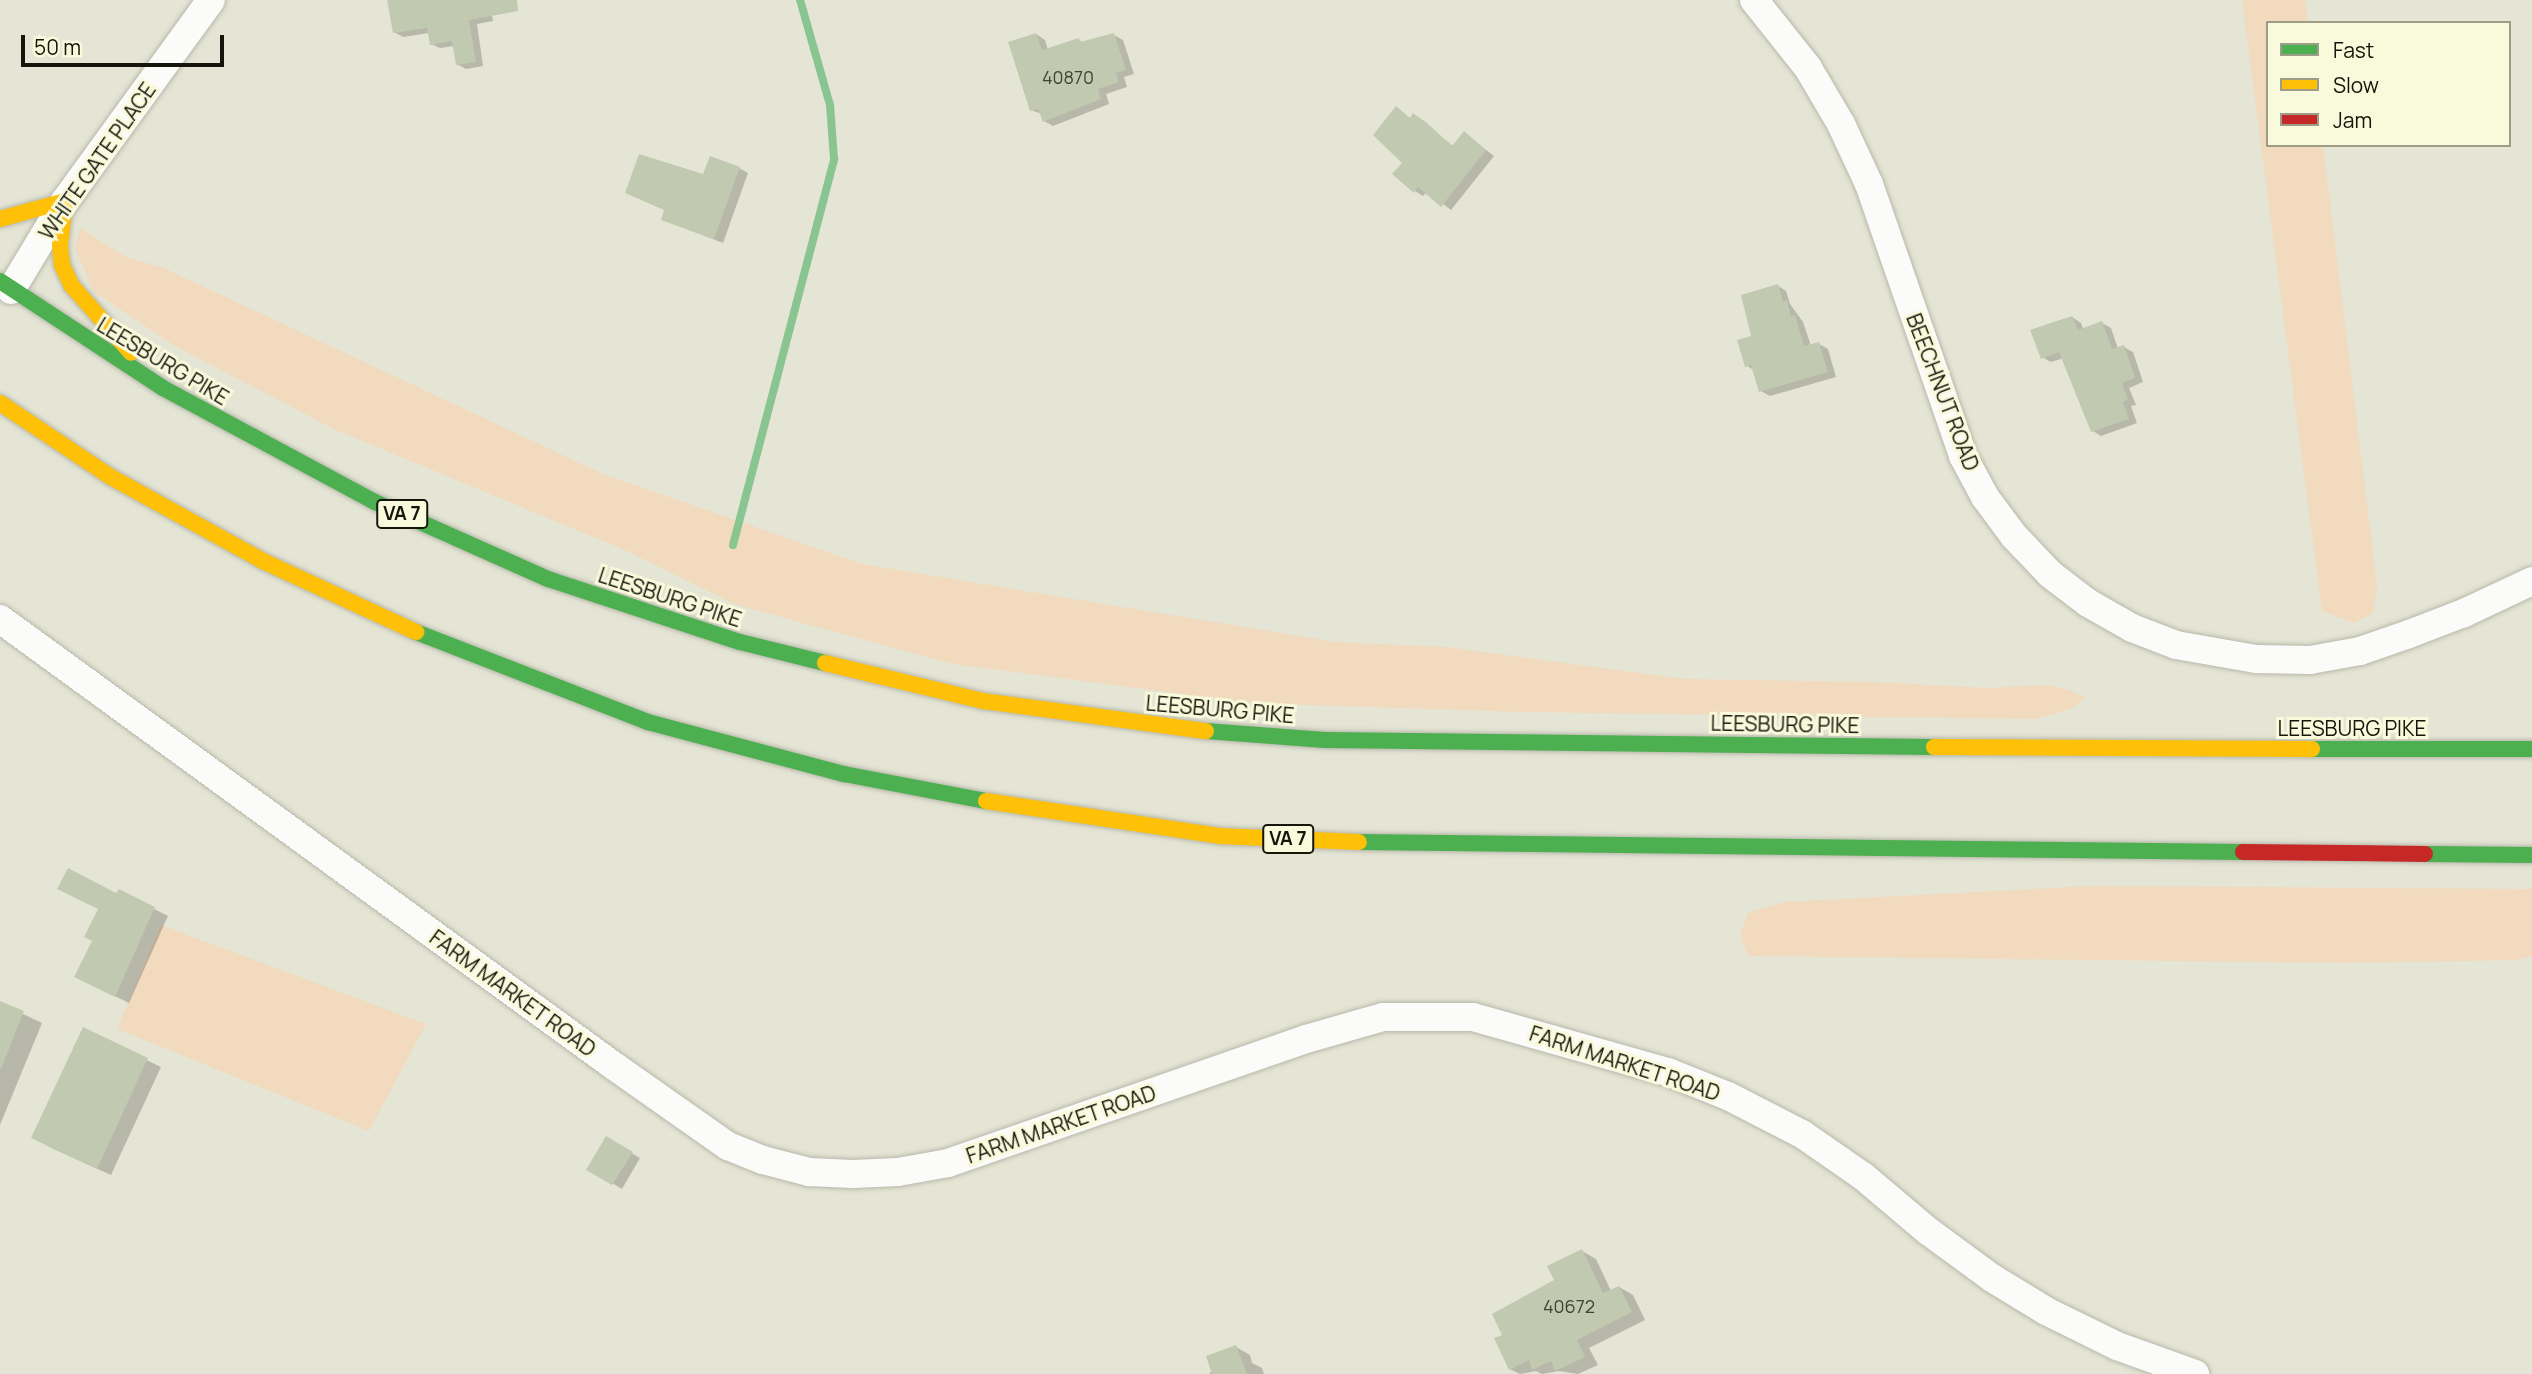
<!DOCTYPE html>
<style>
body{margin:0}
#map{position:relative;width:2532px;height:1374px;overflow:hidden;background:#e5e5d5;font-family:Manrope,sans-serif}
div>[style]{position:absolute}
.green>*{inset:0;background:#f1dabd}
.shadow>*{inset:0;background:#0003}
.stream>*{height:8px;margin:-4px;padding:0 4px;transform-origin:4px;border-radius:4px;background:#8ac490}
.building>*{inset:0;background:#c1c9b0}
.roads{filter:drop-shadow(0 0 2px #b8b8ab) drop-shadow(0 0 2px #b8b8ab)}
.street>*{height:28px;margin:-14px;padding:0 14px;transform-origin:14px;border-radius:14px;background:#fbfbf9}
.fast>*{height:16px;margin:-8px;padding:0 8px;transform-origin:8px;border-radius:8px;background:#4caf50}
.slow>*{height:16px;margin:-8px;padding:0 8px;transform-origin:8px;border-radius:8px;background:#ffc107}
.jam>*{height:16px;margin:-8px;padding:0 8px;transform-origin:8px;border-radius:8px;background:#c62828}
span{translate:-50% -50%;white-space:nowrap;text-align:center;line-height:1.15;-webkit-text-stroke:6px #f9f9db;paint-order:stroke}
.number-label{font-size:18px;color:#414234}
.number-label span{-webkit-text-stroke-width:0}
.shield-label span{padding:2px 5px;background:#f9f9db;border:2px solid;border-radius:5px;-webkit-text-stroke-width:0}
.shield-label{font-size:19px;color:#16150b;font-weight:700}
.street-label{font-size:21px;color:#16150b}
.legend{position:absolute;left:2266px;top:21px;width:245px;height:126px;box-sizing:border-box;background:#f9f9db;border:2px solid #9e9e88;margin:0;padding:9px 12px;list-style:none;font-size:21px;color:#16150b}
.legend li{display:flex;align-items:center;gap:14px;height:35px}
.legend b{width:35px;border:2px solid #9e9e88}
.scale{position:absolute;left:21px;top:35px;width:203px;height:32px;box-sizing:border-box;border:4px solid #16150b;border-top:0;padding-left:9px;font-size:21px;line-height:24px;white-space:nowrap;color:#16150b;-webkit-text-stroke:5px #f9f9db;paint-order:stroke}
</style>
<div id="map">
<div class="green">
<i style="clip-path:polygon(2242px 0,2305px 0,2308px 23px,2268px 23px,2268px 145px,2323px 145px,2377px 586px,2373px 613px,2354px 623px,2322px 611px)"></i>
<i style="clip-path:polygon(80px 228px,126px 257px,164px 268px,603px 474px,862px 564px,1335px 642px,1446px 647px,1685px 679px,1876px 682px,1987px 688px,2045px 685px,2067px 689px,2086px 698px,2070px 709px,2037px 719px,1519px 712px,1251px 703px,952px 664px,734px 604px,627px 551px,336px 430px,175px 346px,94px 292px,75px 249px)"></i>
<i style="clip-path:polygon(2089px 886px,2532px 889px,2532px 956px,2518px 960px,2341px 963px,1748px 956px,1740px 934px,1748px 913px,1784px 902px)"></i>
<i style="clip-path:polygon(161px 925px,426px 1024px,369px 1131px,117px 1029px)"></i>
</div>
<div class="shadow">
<i style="clip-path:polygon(389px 0,489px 0,493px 21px,477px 24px,483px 66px,466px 69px,457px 64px,454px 46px,440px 48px,431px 44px,429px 33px,403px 37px,394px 32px)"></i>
<i style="clip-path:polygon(1036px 34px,1045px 40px,1048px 50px,1078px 40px,1084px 43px,1114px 35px,1123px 40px,1134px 74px,1124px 77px,1127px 87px,1106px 94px,1109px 104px,1053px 126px,1044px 121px,1042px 114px,1031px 110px)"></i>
<i style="clip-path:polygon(1397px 109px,1411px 119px,1422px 121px,1454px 147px,1465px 134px,1494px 156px,1451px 210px,1427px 192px,1423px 196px,1415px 191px,1404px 163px)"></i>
<i style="clip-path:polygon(739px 168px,748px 173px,723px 243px,663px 220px,704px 176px)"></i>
<i style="clip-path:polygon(1778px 286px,1786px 291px,1790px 304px,1803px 322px,1811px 346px,1819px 344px,1828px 349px,1836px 377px,1770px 396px,1761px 391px,1755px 371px,1746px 365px,1753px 338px)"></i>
<i style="clip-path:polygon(2072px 317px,2081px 323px,2083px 329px,2102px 323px,2111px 328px,2118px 349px,2124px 347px,2133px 352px,2143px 382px,2129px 388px,2136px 405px,2131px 406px,2137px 423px,2101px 436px,2093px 431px,2064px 358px,2051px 362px,2042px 357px)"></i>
<i style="clip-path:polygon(119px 891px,168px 916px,129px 1003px,90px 984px)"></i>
<i style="clip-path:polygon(0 1003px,42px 1023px,0 1125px)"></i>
<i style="clip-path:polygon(84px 1030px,161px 1067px,111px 1175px,47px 1146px)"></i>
<i style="clip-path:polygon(607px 1139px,640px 1158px,622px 1189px,589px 1169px)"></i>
<i style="clip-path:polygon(1582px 1251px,1596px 1259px,1611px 1291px,1619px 1287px,1633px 1295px,1645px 1320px,1589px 1348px,1598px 1365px,1578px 1374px,1559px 1371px,1542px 1374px,1536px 1371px,1520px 1374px,1510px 1369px,1505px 1336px)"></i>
<i style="clip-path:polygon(1236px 1347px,1250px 1355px,1252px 1363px,1262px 1368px,1264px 1374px,1209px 1374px)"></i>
</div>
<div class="stream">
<i style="left:733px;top:545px;width:399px;rotate:-75.3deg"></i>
<i style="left:834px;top:159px;width:54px;rotate:-94.2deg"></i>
<i style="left:830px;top:105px;width:109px;rotate:-105.9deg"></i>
</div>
<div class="building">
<i style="clip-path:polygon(387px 0,517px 0,518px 11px,469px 20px,476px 62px,456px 65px,452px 41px,430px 45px,427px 28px,393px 33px)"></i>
<i style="clip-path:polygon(1036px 33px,1042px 50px,1079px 38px,1080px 42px,1114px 33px,1126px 70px,1116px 73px,1119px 82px,1098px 89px,1101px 99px,1043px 122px,1038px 109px,1030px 111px,1008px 42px)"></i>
<i style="clip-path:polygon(1396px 106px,1410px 118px,1413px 113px,1427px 123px,1452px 146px,1464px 131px,1486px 150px,1441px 207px,1418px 187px,1414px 193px,1392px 174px,1402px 163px,1373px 135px)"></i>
<i style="clip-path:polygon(639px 154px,703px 174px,710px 156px,740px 167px,714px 239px,661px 220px,664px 210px,625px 193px)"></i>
<i style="clip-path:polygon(1778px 284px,1783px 302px,1787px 300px,1791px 316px,1795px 315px,1804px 346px,1819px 342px,1828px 372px,1759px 392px,1751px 365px,1745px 367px,1737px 340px,1751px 336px,1741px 295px)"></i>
<i style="clip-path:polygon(2072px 316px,2078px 330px,2102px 321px,2112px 349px,2124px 345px,2135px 378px,2122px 383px,2128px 400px,2123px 402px,2129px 419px,2091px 432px,2059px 352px,2041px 359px,2030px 330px)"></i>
<i style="clip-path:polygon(68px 868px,116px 893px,119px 889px,155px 907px,115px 997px,74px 977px,92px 941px,84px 937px,98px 909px,57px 889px)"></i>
<i style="clip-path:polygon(0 1001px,24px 1011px,1px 1069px,0 1069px)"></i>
<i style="clip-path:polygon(83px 1027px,148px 1058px,97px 1169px,31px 1138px)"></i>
<i style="clip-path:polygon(606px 1136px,633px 1152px,612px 1185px,586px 1170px)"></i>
<i style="clip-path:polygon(1582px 1249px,1603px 1293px,1619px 1286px,1632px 1312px,1577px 1340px,1585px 1357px,1555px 1371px,1551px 1361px,1532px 1370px,1529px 1360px,1509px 1370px,1494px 1338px,1502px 1335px,1492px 1314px,1554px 1280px,1547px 1266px)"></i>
<i style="clip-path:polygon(1236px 1345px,1247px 1374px,1212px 1374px,1206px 1356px)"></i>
</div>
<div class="roads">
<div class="street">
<i style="left:1754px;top:0;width:87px;rotate:51.5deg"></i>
<i style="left:1808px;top:68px;width:65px;rotate:59.5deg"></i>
<i style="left:1841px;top:124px;width:66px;rotate:65deg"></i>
<i style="left:1869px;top:184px;width:288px;rotate:70.9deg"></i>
<i style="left:1963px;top:456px;width:47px;rotate:61.8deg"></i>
<i style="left:1985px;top:497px;width:49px;rotate:53.4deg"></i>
<i style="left:2014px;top:536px;width:52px;rotate:46.5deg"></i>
<i style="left:2050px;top:574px;width:48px;rotate:37.3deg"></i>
<i style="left:2088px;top:603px;width:51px;rotate:29.6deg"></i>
<i style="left:2132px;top:628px;width:47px;rotate:21.1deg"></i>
<i style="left:2176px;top:645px;width:81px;rotate:9.9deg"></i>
<i style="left:2256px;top:659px;width:54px;rotate:1.1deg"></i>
<i style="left:2310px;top:660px;width:51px;rotate:-10.2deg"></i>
<i style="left:2360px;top:651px;width:52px;rotate:-19.1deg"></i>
<i style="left:2409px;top:634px;width:59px;rotate:-20.9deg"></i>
<i style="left:2464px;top:613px;width:75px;rotate:-25.2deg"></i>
<i style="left:11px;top:290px;width:104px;rotate:-58.8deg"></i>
<i style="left:65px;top:201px;width:248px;rotate:-54deg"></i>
<i style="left:0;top:619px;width:759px;rotate:36.06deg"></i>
<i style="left:614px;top:1066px;width:139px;rotate:35.1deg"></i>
<i style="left:728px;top:1146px;width:38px;rotate:22deg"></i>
<i style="left:763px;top:1160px;width:48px;rotate:14.6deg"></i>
<i style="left:809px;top:1172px;width:44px;rotate:2.6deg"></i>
<i style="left:853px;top:1174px;width:45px;rotate:-2.5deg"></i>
<i style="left:898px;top:1172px;width:51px;rotate:-10.2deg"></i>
<i style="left:948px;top:1163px;width:379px;rotate:-19.1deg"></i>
<i style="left:1306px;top:1039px;width:80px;rotate:-15.9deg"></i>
<i style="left:1383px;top:1017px;width:90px"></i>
<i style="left:1473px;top:1017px;width:203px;rotate:15.8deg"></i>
<i style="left:1668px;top:1072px;width:65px;rotate:21.8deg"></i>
<i style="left:1728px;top:1096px;width:83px;rotate:27.2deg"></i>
<i style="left:1802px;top:1134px;width:75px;rotate:34.7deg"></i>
<i style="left:1864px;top:1177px;width:84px;rotate:40.2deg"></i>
<i style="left:1928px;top:1231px;width:79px;rotate:36.3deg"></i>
<i style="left:1992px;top:1278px;width:63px;rotate:31.4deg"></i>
<i style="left:2046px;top:1311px;width:79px;rotate:26.2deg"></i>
<i style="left:2117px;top:1346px;width:83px;rotate:19.7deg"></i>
</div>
<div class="fast">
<i style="left:0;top:281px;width:195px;rotate:33.3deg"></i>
<i style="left:163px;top:388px;width:241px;rotate:28.3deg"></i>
<i style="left:375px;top:502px;width:189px;rotate:24deg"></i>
<i style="left:548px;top:579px;width:202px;rotate:18.2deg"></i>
<i style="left:740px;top:642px;width:88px;rotate:13.9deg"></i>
<i style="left:416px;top:632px;width:249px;rotate:21.2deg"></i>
<i style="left:648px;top:722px;width:203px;rotate:14.9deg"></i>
<i style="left:844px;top:774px;width:145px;rotate:10.8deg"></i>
<i style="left:1206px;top:731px;width:119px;rotate:4.3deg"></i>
<i style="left:1325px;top:740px;width:609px;rotate:0.66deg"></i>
<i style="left:2312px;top:749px;width:220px"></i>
<i style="left:1359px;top:842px;width:884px;rotate:0.65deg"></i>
<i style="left:2425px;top:854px;width:107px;rotate:0.5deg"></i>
</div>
<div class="slow">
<i style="left:0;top:219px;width:67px;rotate:-15.5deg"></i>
<i style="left:65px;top:201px;width:45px;rotate:96.3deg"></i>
<i style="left:60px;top:246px;width:19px;rotate:84deg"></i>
<i style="left:62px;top:265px;width:23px;rotate:65deg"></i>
<i style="left:72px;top:286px;width:89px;rotate:48.6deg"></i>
<i style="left:0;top:403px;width:133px;rotate:33.7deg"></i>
<i style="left:111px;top:477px;width:174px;rotate:28.9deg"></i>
<i style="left:263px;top:561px;width:169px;rotate:24.9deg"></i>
<i style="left:825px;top:663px;width:163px;rotate:13.5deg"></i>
<i style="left:983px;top:701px;width:225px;rotate:7.7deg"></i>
<i style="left:1934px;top:747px;width:378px;rotate:0.3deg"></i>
<i style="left:986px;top:801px;width:236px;rotate:8.5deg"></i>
<i style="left:1219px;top:836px;width:140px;rotate:2.5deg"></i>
</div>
<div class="jam">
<i style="left:2243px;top:852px;width:182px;rotate:0.6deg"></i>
</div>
</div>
<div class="number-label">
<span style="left:1068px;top:77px">40870</span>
<span style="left:1569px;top:1306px">40672</span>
</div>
<div class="shield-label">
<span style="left:402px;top:514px">VA 7</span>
<span style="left:1288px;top:839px">VA 7</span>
</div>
<div class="street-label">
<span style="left:97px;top:161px;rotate:-55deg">WHITE GATE PLACE</span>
<span style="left:163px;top:361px;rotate:31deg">LEESBURG PIKE</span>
<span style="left:1943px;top:392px;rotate:69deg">BEECHNUT ROAD</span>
<span style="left:670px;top:597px;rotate:18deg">LEESBURG PIKE</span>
<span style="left:1220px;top:709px;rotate:5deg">LEESBURG PIKE</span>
<span style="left:1785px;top:724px;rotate:1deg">LEESBURG PIKE</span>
<span style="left:2352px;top:728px">LEESBURG PIKE</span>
<span style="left:513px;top:993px;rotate:36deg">FARM MARKET ROAD</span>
<span style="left:1625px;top:1063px;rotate:18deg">FARM MARKET ROAD</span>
<span style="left:1061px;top:1124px;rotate:-19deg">FARM MARKET ROAD</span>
</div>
<ul class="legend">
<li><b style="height:9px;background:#4caf50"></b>Fast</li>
<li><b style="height:9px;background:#ffc107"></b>Slow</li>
<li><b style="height:9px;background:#c62828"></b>Jam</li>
</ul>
<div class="scale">50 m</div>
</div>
